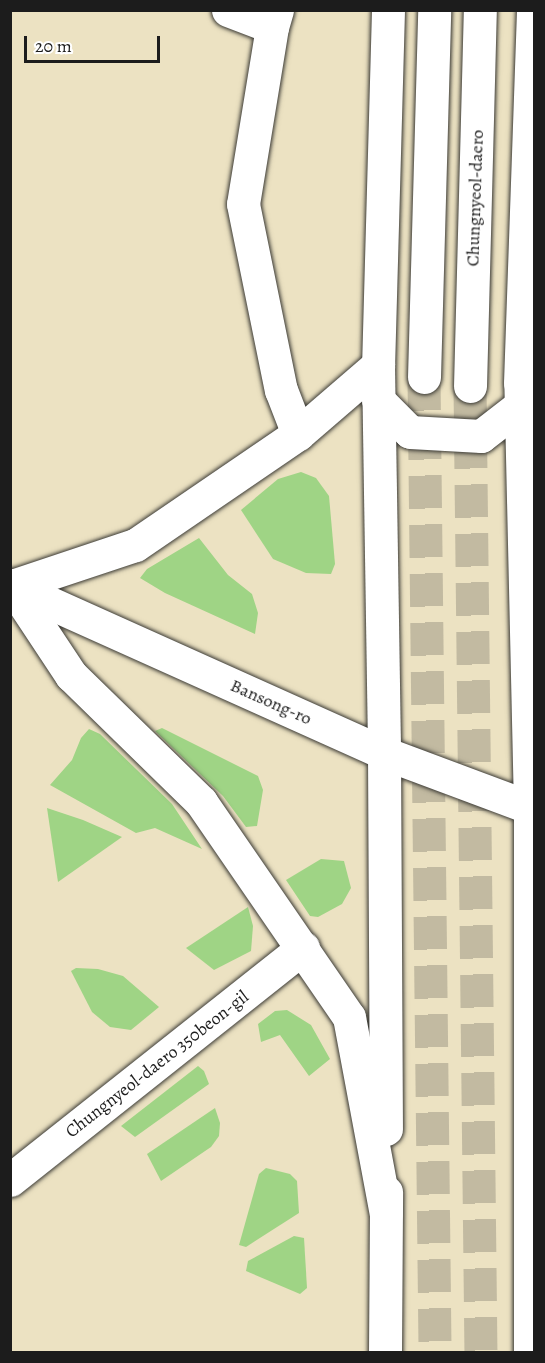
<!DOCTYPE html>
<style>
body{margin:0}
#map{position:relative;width:545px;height:1363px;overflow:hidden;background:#ece2c2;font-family:Alegreya,serif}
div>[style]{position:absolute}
.green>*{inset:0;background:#9fd485}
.secondary-tunnel>*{height:33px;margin-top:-16.5px;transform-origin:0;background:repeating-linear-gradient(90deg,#c2baa1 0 33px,transparent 0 49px)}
.roads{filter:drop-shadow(0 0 2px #3b3a35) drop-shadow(0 0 2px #3b3a35)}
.minor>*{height:33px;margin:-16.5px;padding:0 16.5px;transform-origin:16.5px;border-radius:16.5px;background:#fff}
.secondary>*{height:33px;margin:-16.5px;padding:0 16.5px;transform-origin:16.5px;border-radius:16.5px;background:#fff}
.primary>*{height:33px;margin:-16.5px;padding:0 16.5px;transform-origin:16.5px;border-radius:16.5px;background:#fff}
span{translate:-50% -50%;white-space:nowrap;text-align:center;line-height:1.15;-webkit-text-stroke:4.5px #fff;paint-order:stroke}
.street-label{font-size:18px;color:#1c1c1c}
.frame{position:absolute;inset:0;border:12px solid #1c1c1c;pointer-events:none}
.scale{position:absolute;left:24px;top:36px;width:136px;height:27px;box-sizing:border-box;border:3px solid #1c1c1c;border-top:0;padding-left:8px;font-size:18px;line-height:21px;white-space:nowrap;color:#1c1c1c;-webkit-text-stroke:4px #fff;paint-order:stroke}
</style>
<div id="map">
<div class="green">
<i style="clip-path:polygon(301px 472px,316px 478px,329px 496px,335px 564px,331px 574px,306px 573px,273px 559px,241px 510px,278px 479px)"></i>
<i style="clip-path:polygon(199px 538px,228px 575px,252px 594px,258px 613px,255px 634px,165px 593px,140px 578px,147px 569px)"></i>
<i style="clip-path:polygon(162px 728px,258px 776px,263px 790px,257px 826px,246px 827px,223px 796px,155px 731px)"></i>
<i style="clip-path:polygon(89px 729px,100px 734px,172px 804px,202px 849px,155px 828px,136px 833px,50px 785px,72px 760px,81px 738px)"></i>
<i style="clip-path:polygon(47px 808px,83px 820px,122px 837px,58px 882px)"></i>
<i style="clip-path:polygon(321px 859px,344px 861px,351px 888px,342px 904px,318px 917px,310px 916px,286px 880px)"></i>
<i style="clip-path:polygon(248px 907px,253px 926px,251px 951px,214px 970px,186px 948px)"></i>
<i style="clip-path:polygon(76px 968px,98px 969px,123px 976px,159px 1007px,131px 1030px,110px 1027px,92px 1012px,71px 971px)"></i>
<i style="clip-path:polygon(287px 1010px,311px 1025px,330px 1059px,309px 1076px,280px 1035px,261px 1042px,258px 1024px,275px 1011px)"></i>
<i style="clip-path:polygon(198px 1066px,204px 1071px,209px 1084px,135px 1137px,121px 1126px)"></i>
<i style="clip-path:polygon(215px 1108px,220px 1123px,219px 1136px,211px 1147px,161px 1181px,147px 1154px)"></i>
<i style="clip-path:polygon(266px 1168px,290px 1174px,297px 1181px,299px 1213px,246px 1247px,239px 1245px,259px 1174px)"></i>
<i style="clip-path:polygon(294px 1236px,304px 1238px,307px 1288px,300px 1294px,246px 1271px,248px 1261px)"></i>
</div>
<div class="secondary-tunnel">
<i style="left:424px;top:377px;width:975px;rotate:89.35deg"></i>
<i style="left:470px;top:386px;width:966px;rotate:89.35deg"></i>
</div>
<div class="roads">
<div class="minor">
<i style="left:228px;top:10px;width:47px;rotate:21.1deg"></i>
<i style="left:277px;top:10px;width:18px;rotate:106deg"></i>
<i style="left:272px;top:27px;width:179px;rotate:99.3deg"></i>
<i style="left:243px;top:204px;width:190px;rotate:78.5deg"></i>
<i style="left:281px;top:390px;width:47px;rotate:68.9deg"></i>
<i style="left:10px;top:1180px;width:374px;rotate:-38.4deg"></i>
</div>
<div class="secondary">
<i style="left:378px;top:365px;width:106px;rotate:139.2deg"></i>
<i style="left:298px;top:434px;width:197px;rotate:145.7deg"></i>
<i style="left:135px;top:545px;width:130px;rotate:161.6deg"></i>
<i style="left:12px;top:586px;width:107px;rotate:56.5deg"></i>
<i style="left:71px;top:675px;width:182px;rotate:44.3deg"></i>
<i style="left:201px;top:802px;width:261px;rotate:55.5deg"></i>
<i style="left:349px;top:1017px;width:200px;rotate:79.4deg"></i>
<i style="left:424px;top:377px;width:367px;rotate:-88.4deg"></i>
<i style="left:470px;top:386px;width:376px;rotate:-88.5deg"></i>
<i style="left:10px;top:585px;width:410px;rotate:24.2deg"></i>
<i style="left:384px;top:753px;width:376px;rotate:89.7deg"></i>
<i style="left:385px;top:1352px;width:160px;rotate:-89.6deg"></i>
<i style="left:530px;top:1352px;width:544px;rotate:-90deg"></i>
</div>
<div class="primary">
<i style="left:388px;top:10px;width:355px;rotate:91.6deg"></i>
<i style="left:378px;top:365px;width:388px;rotate:89.1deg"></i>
<i style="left:384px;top:753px;width:160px;rotate:20.5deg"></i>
<i style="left:378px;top:400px;width:45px;rotate:45deg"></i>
<i style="left:410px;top:432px;width:71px;rotate:3.2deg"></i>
<i style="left:481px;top:436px;width:51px;rotate:-37.8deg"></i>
<i style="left:530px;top:808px;width:425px;rotate:-91.3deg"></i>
<i style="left:520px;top:383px;width:373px;rotate:-88deg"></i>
</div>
</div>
<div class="street-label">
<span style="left:475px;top:198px;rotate:-88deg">Chungnyeol-daero</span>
<span style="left:271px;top:702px;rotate:24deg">Bansong-ro</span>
<span style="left:157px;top:1064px;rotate:-38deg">Chungnyeol-daero 350beon-gil</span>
</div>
<div class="frame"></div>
<div class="scale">20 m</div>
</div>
